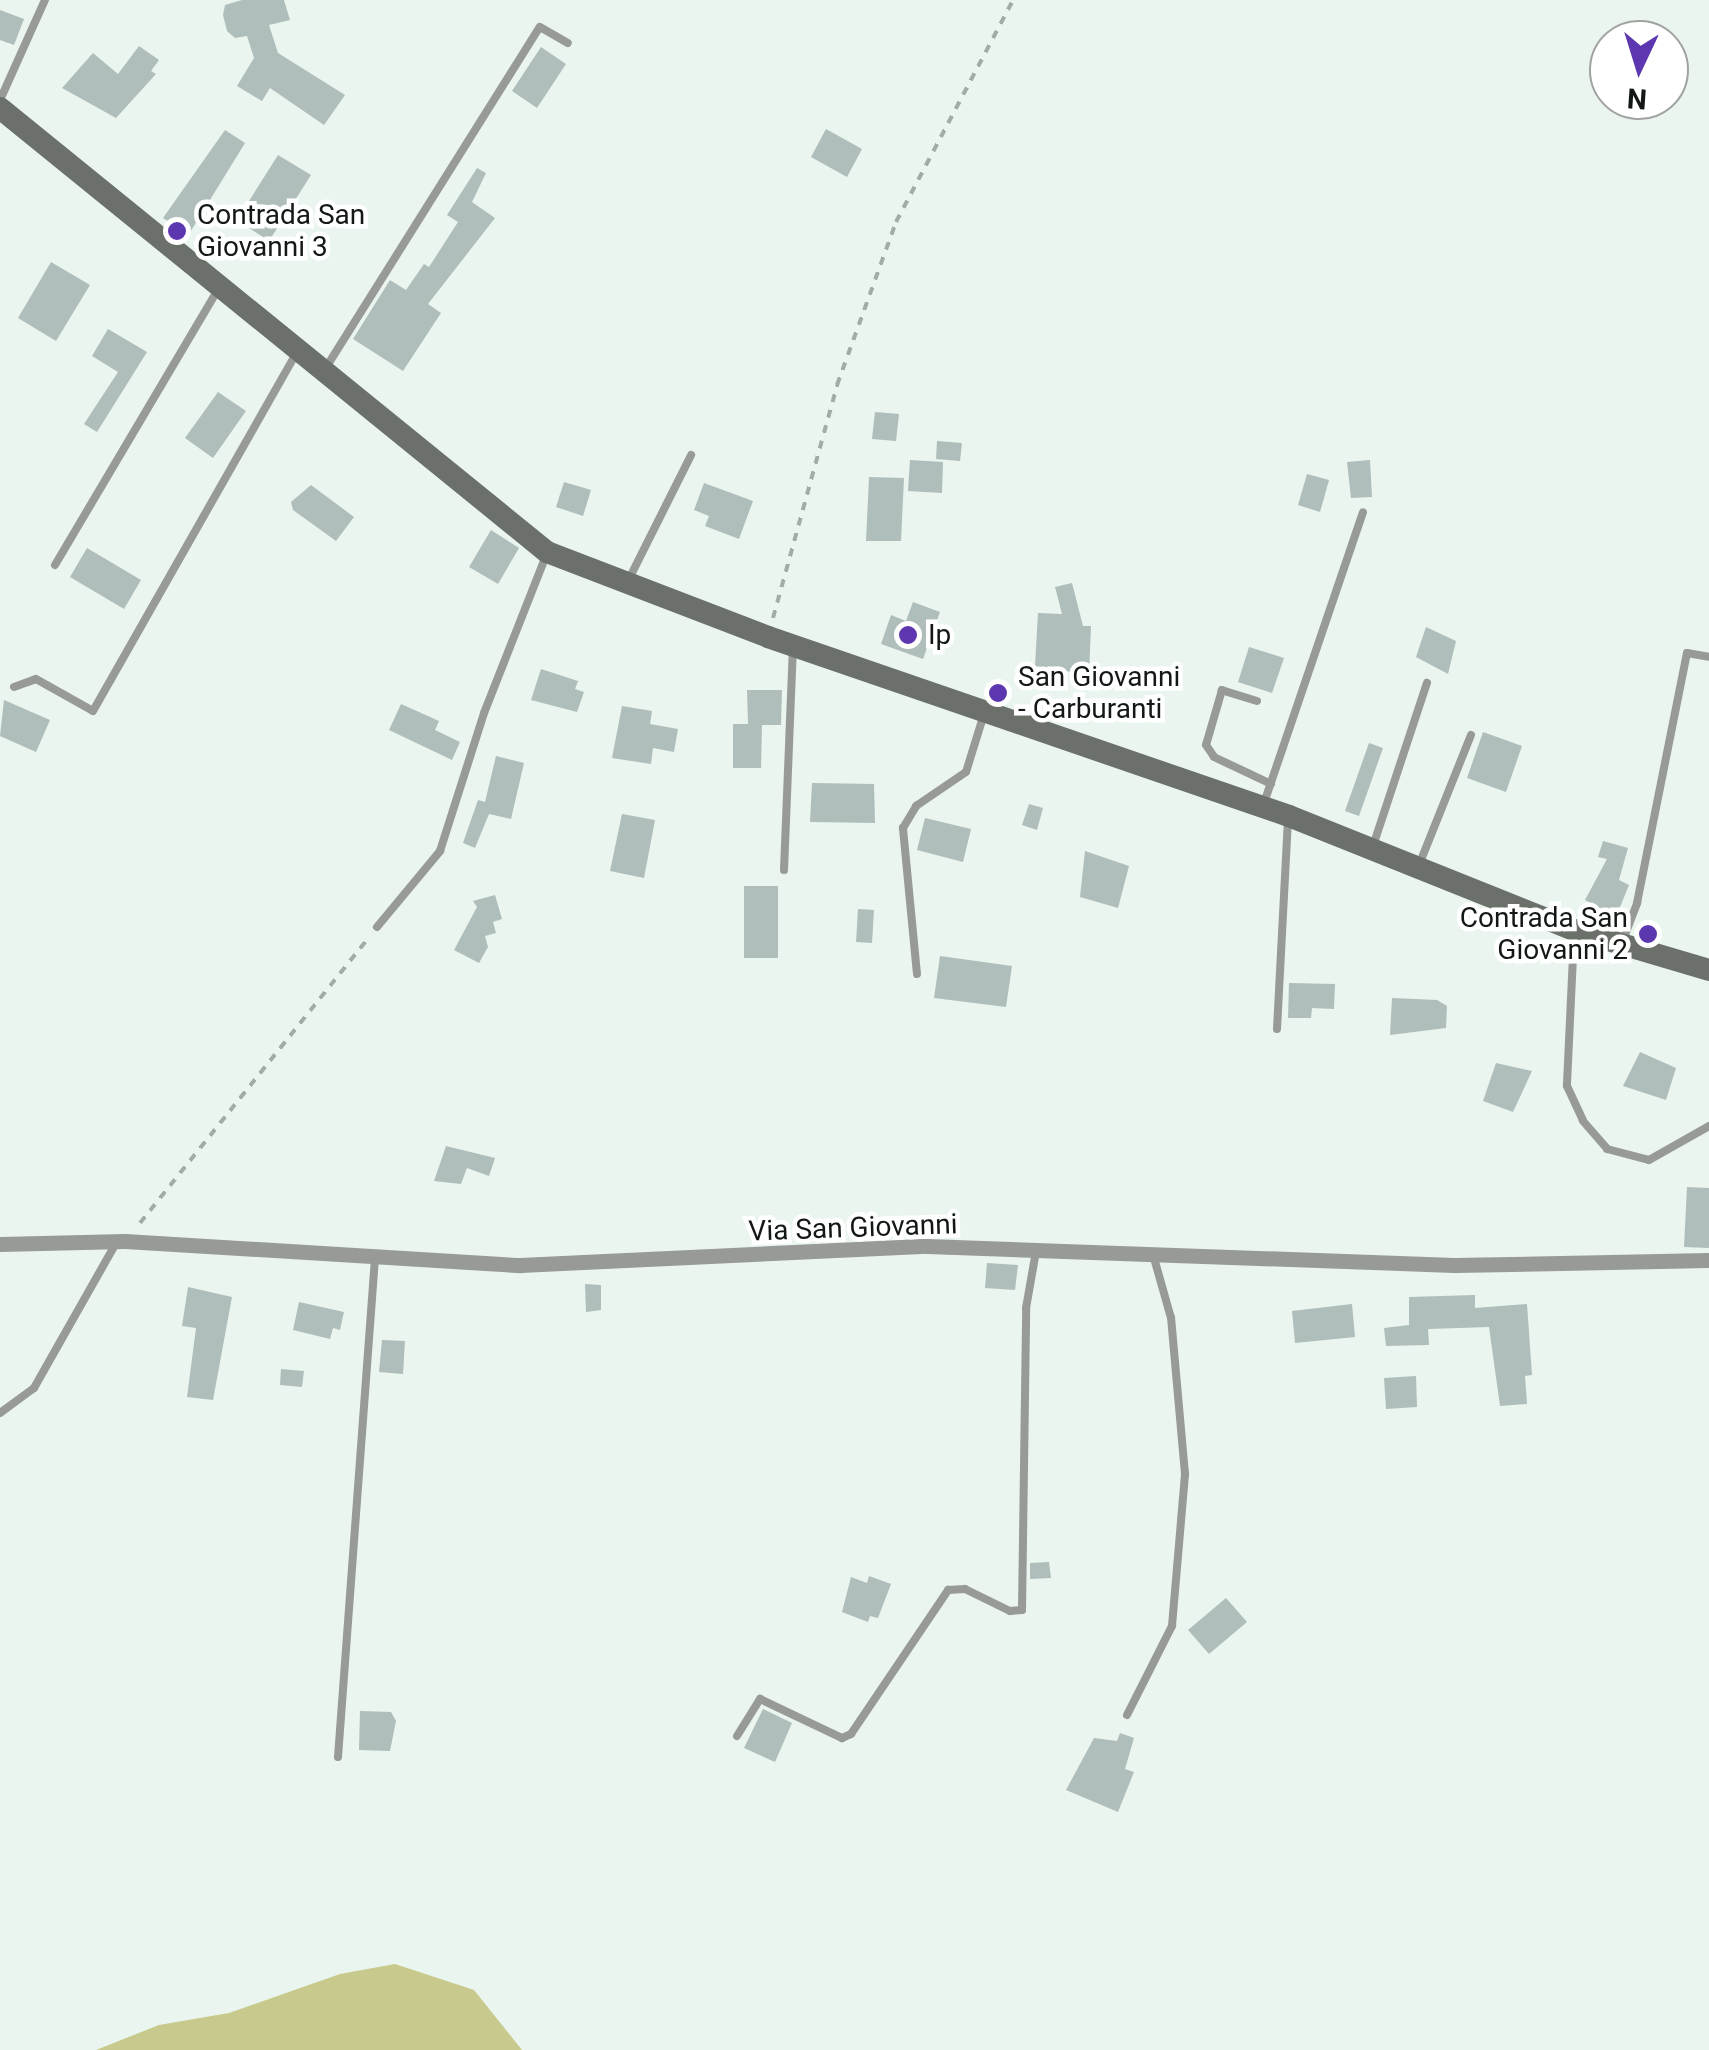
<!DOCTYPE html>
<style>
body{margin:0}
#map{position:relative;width:1709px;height:2050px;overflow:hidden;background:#e9f5ee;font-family:Roboto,sans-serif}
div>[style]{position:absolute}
.green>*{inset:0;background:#c7ca8c}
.building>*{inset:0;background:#afbdbb}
.path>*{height:4px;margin-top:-2px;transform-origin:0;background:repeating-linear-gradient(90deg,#a2aca6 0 8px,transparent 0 16px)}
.service>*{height:8px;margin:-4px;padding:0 4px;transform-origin:4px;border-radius:4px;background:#979a96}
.minor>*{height:15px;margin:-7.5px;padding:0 7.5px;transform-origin:7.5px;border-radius:7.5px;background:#979a96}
.secondary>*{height:22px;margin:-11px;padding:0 11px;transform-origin:11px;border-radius:11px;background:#6c706a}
.dots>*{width:28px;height:28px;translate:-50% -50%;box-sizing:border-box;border:5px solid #fff;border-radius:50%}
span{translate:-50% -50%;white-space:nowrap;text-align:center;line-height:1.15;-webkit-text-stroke:9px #fff;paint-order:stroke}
.poi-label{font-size:28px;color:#131815}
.left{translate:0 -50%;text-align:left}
.right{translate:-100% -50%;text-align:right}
.street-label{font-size:28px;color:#131815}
.north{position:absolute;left:1589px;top:20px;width:100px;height:100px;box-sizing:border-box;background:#fff;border:2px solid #a1a3a1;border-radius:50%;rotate:184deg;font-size:28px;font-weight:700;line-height:40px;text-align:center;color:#131815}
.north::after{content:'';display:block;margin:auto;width:35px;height:45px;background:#5c37af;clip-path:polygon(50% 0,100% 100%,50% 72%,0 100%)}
</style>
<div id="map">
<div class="green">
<i style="clip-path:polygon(395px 1964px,474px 1990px,522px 2050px,96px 2050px,159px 2025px,229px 2013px,340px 1974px)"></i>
</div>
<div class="building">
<i style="clip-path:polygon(242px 0,284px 0,290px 20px,269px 25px,278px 53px,345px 95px,324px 125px,270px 88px,262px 101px,237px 86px,254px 58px,247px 36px,235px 38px,227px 31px,223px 15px,225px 5px)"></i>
<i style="clip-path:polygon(0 10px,24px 19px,14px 45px,0 40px)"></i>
<i style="clip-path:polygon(139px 46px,159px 60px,151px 71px,156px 74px,116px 118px,62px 88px,93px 53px,118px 74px)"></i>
<i style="clip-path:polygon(541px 47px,566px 64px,537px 108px,512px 91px)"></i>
<i style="clip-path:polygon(826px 129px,862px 149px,847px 177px,811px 157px)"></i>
<i style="clip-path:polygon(225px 130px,245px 143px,189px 234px,163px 218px)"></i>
<i style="clip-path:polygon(278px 155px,311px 175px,269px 241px,237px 220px)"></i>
<i style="clip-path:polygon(477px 168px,486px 173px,472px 202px,495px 218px,428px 304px,441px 313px,403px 371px,353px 339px,390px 280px,406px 290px,424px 264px,429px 267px,458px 222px,447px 215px)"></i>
<i style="clip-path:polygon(51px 262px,90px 285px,56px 341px,18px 318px)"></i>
<i style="clip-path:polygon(108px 329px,147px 352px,97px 432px,84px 424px,118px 372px,92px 356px)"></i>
<i style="clip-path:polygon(218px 392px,246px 411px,213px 458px,185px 438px)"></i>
<i style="clip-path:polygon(875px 412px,899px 414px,896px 441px,872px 439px)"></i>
<i style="clip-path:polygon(937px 441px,962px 443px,960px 461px,936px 459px)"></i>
<i style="clip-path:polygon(910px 460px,943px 462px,942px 493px,908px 491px)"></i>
<i style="clip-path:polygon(1370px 460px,1372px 497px,1351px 498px,1347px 462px)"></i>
<i style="clip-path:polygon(1307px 474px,1329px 480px,1320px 512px,1298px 505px)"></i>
<i style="clip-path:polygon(869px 477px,904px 478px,901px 541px,866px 541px)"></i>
<i style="clip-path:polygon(564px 482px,591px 490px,583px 516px,556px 507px)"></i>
<i style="clip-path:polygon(704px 483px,753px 501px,739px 539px,705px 526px,709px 516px,694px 510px)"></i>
<i style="clip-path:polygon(311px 485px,354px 517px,336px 541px,293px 510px,291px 502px)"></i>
<i style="clip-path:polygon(491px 530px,519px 548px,498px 584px,469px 567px)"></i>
<i style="clip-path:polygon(87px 548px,141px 580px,124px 609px,70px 577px)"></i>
<i style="clip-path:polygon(1072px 583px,1083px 626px,1091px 626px,1089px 675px,1035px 666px,1038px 613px,1062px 614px,1055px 587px)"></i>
<i style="clip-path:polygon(913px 602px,940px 612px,923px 659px,881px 644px,891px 615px,906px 621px)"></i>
<i style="clip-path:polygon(1426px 627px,1456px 641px,1448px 674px,1416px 657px)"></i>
<i style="clip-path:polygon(1249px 647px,1284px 658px,1272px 693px,1238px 682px)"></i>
<i style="clip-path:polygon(541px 669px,578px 681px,575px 689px,584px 692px,577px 712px,531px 700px)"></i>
<i style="clip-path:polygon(747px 690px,782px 690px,781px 725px,762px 725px,761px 768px,733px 768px,733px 724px,748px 724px)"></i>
<i style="clip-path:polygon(4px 700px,50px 720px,36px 752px,0 736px)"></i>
<i style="clip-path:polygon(401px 704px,439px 721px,435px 730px,460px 742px,452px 760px,389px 730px)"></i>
<i style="clip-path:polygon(622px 706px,652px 711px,650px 724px,678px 729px,674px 752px,653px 748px,651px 764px,612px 758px)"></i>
<i style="clip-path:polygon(1483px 732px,1522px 746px,1506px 792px,1467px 778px)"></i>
<i style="clip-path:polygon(1369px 743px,1383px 748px,1359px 816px,1345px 811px)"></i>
<i style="clip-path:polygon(496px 756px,524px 763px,511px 819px,489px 814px,475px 848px,463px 843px,478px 800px,485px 802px)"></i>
<i style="clip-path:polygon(812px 783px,874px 784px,875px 823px,810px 822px)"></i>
<i style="clip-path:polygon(1029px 804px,1043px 808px,1037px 830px,1022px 825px)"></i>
<i style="clip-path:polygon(622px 814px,655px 820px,644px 878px,610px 871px)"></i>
<i style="clip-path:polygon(925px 818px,971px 829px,963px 862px,917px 850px)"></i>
<i style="clip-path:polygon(1603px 841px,1628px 848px,1619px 880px,1629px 885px,1616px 917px,1585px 900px,1607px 859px,1598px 857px)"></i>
<i style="clip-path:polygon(1085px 851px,1129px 866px,1118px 908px,1080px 897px)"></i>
<i style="clip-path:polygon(744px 886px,778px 886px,778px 958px,744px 958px)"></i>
<i style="clip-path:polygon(495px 895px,502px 919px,493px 922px,496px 933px,485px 936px,488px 947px,479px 963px,454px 950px,477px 907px,473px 901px)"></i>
<i style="clip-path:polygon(858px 909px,874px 910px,872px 943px,856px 942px)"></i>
<i style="clip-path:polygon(940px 956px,1012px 966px,1006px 1007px,934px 998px)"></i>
<i style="clip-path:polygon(1289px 983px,1335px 984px,1334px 1009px,1312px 1008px,1311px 1018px,1288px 1018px)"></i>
<i style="clip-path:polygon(1392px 998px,1437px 1000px,1447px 1006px,1446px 1028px,1390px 1035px)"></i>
<i style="clip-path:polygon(1640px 1052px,1676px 1068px,1666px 1100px,1623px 1086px)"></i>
<i style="clip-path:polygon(1496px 1063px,1532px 1071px,1513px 1112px,1483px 1101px)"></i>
<i style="clip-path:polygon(446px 1146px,495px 1158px,489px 1176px,467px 1168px,461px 1184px,434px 1181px)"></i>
<i style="clip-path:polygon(1687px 1187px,1709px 1188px,1709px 1248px,1684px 1247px)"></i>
<i style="clip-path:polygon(987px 1263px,1018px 1265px,1015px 1290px,985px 1288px)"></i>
<i style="clip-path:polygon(585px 1284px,601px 1285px,601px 1310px,586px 1312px)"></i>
<i style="clip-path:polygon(188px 1287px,232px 1297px,213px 1400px,187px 1397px,196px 1328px,182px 1326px)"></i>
<i style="clip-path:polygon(1475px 1295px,1475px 1308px,1527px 1304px,1532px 1375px,1525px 1376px,1527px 1404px,1500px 1406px,1489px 1327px,1428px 1329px,1429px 1345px,1386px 1346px,1384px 1328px,1409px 1325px,1409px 1297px)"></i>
<i style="clip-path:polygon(299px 1302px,344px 1312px,340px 1330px,333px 1328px,330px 1339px,293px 1330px)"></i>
<i style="clip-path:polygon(1352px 1304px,1355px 1337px,1295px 1343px,1292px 1311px)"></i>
<i style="clip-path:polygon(382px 1340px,405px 1341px,403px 1374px,379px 1372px)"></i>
<i style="clip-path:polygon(281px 1369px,304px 1371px,302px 1387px,280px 1385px)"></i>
<i style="clip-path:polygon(1416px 1376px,1417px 1407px,1386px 1409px,1384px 1378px)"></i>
<i style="clip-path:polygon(1049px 1562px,1051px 1578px,1030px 1579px,1030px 1563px)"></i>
<i style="clip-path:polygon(869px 1576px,891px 1584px,878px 1618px,870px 1616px,868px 1622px,842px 1612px,851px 1577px,867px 1583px)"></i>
<i style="clip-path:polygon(1226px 1598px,1247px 1622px,1209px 1654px,1188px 1630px)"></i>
<i style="clip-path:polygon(763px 1709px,792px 1723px,775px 1762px,744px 1748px)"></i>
<i style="clip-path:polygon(360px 1711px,391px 1712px,396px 1721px,390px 1751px,359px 1750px)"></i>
<i style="clip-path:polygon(1120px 1733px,1134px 1738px,1125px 1769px,1134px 1772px,1118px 1812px,1066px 1790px,1094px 1738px,1117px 1741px)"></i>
</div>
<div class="path">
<i style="left:773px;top:618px;width:242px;rotate:-74.6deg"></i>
<i style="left:837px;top:385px;width:173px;rotate:-70.1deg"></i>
<i style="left:896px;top:222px;width:251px;rotate:-62.2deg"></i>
<i style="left:140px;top:1223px;width:365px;rotate:-51.3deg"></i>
</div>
<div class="service">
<i style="left:0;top:100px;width:110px;rotate:-65.8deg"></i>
<i style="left:327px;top:366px;width:400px;rotate:-57.9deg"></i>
<i style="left:540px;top:27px;width:32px;rotate:30deg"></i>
<i style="left:55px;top:565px;width:321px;rotate:-59.4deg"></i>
<i style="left:628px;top:581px;width:141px;rotate:-63.4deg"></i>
<i style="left:14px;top:687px;width:23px;rotate:-20deg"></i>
<i style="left:36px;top:679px;width:65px;rotate:29.3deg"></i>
<i style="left:93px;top:711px;width:413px;rotate:-60.4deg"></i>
<i style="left:1257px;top:701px;width:37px;rotate:-163deg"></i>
<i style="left:1222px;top:690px;width:57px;rotate:106.2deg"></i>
<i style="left:1206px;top:745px;width:14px;rotate:56deg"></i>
<i style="left:1214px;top:757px;width:63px;rotate:25.3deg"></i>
<i style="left:1264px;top:803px;width:307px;rotate:-71.2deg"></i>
<i style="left:1373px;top:846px;width:172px;rotate:-71.7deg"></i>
<i style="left:1419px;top:865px;width:140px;rotate:-68.2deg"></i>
<i style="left:784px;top:870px;width:220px;rotate:-87.7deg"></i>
<i style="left:377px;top:927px;width:99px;rotate:-50.3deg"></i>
<i style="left:440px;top:851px;width:145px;rotate:-72.3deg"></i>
<i style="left:484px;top:713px;width:169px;rotate:-68.5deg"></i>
<i style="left:1574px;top:935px;width:151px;rotate:92.7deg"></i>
<i style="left:1567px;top:1086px;width:38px;rotate:65deg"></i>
<i style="left:1583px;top:1121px;width:37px;rotate:49deg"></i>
<i style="left:1607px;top:1149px;width:43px;rotate:14.7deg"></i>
<i style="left:1649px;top:1160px;width:69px;rotate:-29.5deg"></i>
<i style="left:1623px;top:940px;width:40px;rotate:-69deg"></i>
<i style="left:1637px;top:903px;width:255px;rotate:-78.7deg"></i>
<i style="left:1687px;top:653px;width:22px;rotate:10deg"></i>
<i style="left:917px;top:974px;width:147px;rotate:-95.5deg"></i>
<i style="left:903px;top:828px;width:26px;rotate:-59deg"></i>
<i style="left:916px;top:806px;width:60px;rotate:-34.2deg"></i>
<i style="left:966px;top:772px;width:61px;rotate:-72.8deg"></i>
<i style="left:1277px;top:1029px;width:208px;rotate:-87deg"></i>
<i style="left:0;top:1413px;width:42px;rotate:-36.3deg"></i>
<i style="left:34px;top:1388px;width:169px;rotate:-60.5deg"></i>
<i style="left:1127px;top:1715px;width:100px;rotate:-63.2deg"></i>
<i style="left:1172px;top:1626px;width:153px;rotate:-85.1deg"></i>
<i style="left:1185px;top:1474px;width:157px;rotate:-95.1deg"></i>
<i style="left:1171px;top:1318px;width:62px;rotate:-105.8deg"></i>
<i style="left:737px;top:1736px;width:44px;rotate:-58.1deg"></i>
<i style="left:760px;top:1699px;width:91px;rotate:25.4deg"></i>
<i style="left:842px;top:1738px;width:10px;rotate:-24deg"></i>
<i style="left:851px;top:1734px;width:174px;rotate:-56deg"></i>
<i style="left:948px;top:1590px;width:17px;rotate:-3deg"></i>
<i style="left:965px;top:1589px;width:50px;rotate:26.1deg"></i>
<i style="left:1010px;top:1611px;width:12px;rotate:-5deg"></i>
<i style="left:1022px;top:1610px;width:302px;rotate:-89.2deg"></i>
<i style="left:1026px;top:1308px;width:58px;rotate:-80deg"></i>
<i style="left:338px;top:1757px;width:500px;rotate:-85.76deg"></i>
</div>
<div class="minor">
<i style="left:0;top:1244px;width:125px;rotate:-1.4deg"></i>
<i style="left:125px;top:1241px;width:396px;rotate:3.5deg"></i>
<i style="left:520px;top:1265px;width:407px;rotate:-2.7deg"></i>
<i style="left:927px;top:1246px;width:527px;rotate:2.06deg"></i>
<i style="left:1454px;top:1265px;width:255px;rotate:-1.1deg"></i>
</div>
<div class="secondary">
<i style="left:0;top:108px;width:705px;rotate:39.07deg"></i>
<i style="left:547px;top:552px;width:237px;rotate:21deg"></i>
<i style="left:768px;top:637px;width:551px;rotate:18.96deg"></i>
<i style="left:1289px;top:816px;width:307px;rotate:21.8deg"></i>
<i style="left:1574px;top:930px;width:141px;rotate:16.5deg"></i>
</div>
<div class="dots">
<i style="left:177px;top:231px;background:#5c37af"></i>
<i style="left:908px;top:635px;background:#5c37af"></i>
<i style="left:998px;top:693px;background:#5c37af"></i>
<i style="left:1648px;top:934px;background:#5c37af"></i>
</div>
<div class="poi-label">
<span class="left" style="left:197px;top:231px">Contrada San<br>Giovanni 3</span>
<span class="left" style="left:928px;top:635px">Ip</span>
<span class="left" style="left:1018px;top:693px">San Giovanni<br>- Carburanti</span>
<span class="right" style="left:1628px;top:934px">Contrada San<br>Giovanni 2</span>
</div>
<div class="street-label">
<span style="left:853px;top:1228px;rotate:-2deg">Via San Giovanni</span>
</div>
<div class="north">N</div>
</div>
